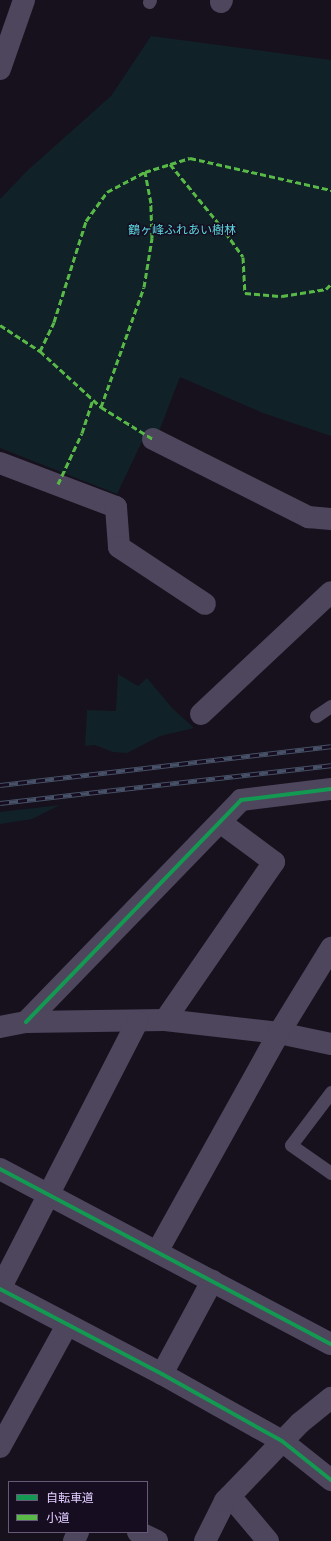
<!DOCTYPE html>
<meta charset="utf-8">
<style>
body{margin:0}
#map{position:relative;width:331px;height:1541px;overflow:hidden;background:#16111c;font-family:Poppins,"Noto Sans JP",sans-serif}
div>[style]{position:absolute}
.green>*{inset:0;background:#112128}
.service>*{height:13px;margin:-6.5px;padding:0 6.5px;transform-origin:6.5px;border-radius:6.5px;background:#4d465d}
.minor>*{height:22px;margin:-11px;padding:0 11px;transform-origin:11px;border-radius:11px;background:#4d465d}
.rail>*{height:4.5px;margin-top:-2.25px;transform-origin:0;background:repeating-linear-gradient(90deg,#160d20 0 9px,#475168 0 18px);box-sizing:border-box;border-block:1px solid #475168}
.quiet>*{height:3px;margin-top:-1.5px;transform-origin:0;background:repeating-linear-gradient(90deg,#58b947 0 6px,transparent 0 9px)}
.cycleway>*{height:4px;margin:-2px;padding:0 2px;transform-origin:2px;border-radius:2px;background:#139951}
span{translate:-50% -50%;white-space:nowrap;text-align:center;line-height:1.15;-webkit-text-stroke:3px #160d20;paint-order:stroke}
.park-label{font-size:12px;color:#5ad7de}
.legend{position:absolute;left:8px;top:1481px;width:140px;height:52px;box-sizing:border-box;background:#160d20;border:1px solid #675a79;margin:0;padding:5px 7px;list-style:none;font-size:12px;color:#e1cdff}
.legend li{display:flex;align-items:center;gap:8px;height:20px}
.legend b{width:20px;border:1px solid #675a79}
</style>
<div id="map">
<div class="green">
<i style="clip-path:polygon(151px 36px,331px 60px,331px 436px,263px 413px,180px 377px,158px 434px,147px 431px,117px 494px,0 448px,0 199px,28px 170px,111px 96px)"></i>
<i style="clip-path:polygon(118px 674px,138px 686px,147px 678px,173px 709px,194px 728px,160px 736px,127px 753px,113px 752px,95px 745px,85px 746px,87px 710px,116px 711px)"></i>
<i style="clip-path:polygon(60px 805px,32px 819px,0 824px,0 812px)"></i>
</div>
<div class="service">
<i style="left:149px;top:2px;width:2px;rotate:-63deg"></i>
<i style="left:316px;top:716px;width:18px;rotate:-34deg"></i>
<i style="left:331px;top:1092px;width:66px;rotate:127deg"></i>
<i style="left:291px;top:1145px;width:49px;rotate:35deg"></i>
</div>
<div class="minor">
<i style="left:221px;top:2px;width:2px;rotate:-63deg"></i>
<i style="left:0;top:69px;width:73px;rotate:-70.8deg"></i>
<i style="left:153px;top:439px;width:174px;rotate:26.7deg"></i>
<i style="left:308px;top:517px;width:23px;rotate:5deg"></i>
<i style="left:0;top:463px;width:124px;rotate:20.8deg"></i>
<i style="left:116px;top:507px;width:40px;rotate:85.7deg"></i>
<i style="left:119px;top:547px;width:103px;rotate:33.5deg"></i>
<i style="left:201px;top:714px;width:178px;rotate:-43.2deg"></i>
<i style="left:165px;top:1020px;width:192px;rotate:-55.4deg"></i>
<i style="left:274px;top:862px;width:67px;rotate:-143.5deg"></i>
<i style="left:26px;top:1022px;width:309px;rotate:-45.9deg"></i>
<i style="left:241px;top:800px;width:91px;rotate:-7deg"></i>
<i style="left:0;top:1027px;width:26px;rotate:-11deg"></i>
<i style="left:26px;top:1022px;width:139px;rotate:-0.8deg"></i>
<i style="left:165px;top:1020px;width:115px;rotate:6.5deg"></i>
<i style="left:279px;top:1033px;width:53px;rotate:11.9deg"></i>
<i style="left:0;top:1169px;width:374px;rotate:27.9deg"></i>
<i style="left:157px;top:1252px;width:251px;rotate:-60.9deg"></i>
<i style="left:279px;top:1033px;width:100px;rotate:-58.5deg"></i>
<i style="left:0;top:1289px;width:183px;rotate:27.7deg"></i>
<i style="left:162px;top:1374px;width:137px;rotate:29.2deg"></i>
<i style="left:282px;top:1441px;width:63px;rotate:38.5deg"></i>
<i style="left:0;top:1289px;width:301px;rotate:-62.8deg"></i>
<i style="left:162px;top:1374px;width:106px;rotate:-61.7deg"></i>
<i style="left:0;top:1447px;width:139px;rotate:-61.2deg"></i>
<i style="left:230px;top:1496px;width:59px;rotate:49.8deg"></i>
<i style="left:138px;top:1532px;width:21px;rotate:25deg"></i>
<i style="left:74px;top:1541px;width:10px;rotate:-66deg"></i>
<i style="left:205px;top:1541px;width:45px;rotate:-63.4deg"></i>
<i style="left:225px;top:1501px;width:108px;rotate:-46.1deg"></i>
<i style="left:300px;top:1423px;width:40px;rotate:-39deg"></i>
</div>
<div class="rail">
<i style="left:0;top:785px;width:333px;rotate:-6.7deg"></i>
<i style="left:0;top:803px;width:333px;rotate:-6.5deg"></i>
</div>
<div class="quiet">
<i style="left:170px;top:164px;width:79px;rotate:50.7deg"></i>
<i style="left:220px;top:225px;width:39px;rotate:54deg"></i>
<i style="left:243px;top:257px;width:36px;rotate:87deg"></i>
<i style="left:245px;top:293px;width:37px;rotate:5deg"></i>
<i style="left:282px;top:296px;width:45px;rotate:-9deg"></i>
<i style="left:326px;top:289px;width:7px;rotate:-45deg"></i>
<i style="left:0;top:325px;width:48px;rotate:33deg"></i>
<i style="left:40px;top:351px;width:83px;rotate:42.6deg"></i>
<i style="left:101px;top:407px;width:61px;rotate:31.6deg"></i>
<i style="left:40px;top:351px;width:32px;rotate:-64deg"></i>
<i style="left:54px;top:322px;width:106px;rotate:-72.4deg"></i>
<i style="left:86px;top:221px;width:36px;rotate:-54deg"></i>
<i style="left:107px;top:192px;width:43px;rotate:-27.8deg"></i>
<i style="left:145px;top:172px;width:47px;rotate:-17.3deg"></i>
<i style="left:190px;top:158px;width:145px;rotate:12.8deg"></i>
<i style="left:101px;top:407px;width:127px;rotate:-70.3deg"></i>
<i style="left:144px;top:287px;width:50px;rotate:-80.7deg"></i>
<i style="left:152px;top:238px;width:35px;rotate:-92deg"></i>
<i style="left:151px;top:203px;width:32px;rotate:-101deg"></i>
<i style="left:58px;top:484px;width:56px;rotate:-64.8deg"></i>
<i style="left:82px;top:433px;width:36px;rotate:-72deg"></i>
</div>
<div class="cycleway">
<i style="left:26px;top:1022px;width:309px;rotate:-45.9deg"></i>
<i style="left:241px;top:800px;width:91px;rotate:-7deg"></i>
<i style="left:0;top:1169px;width:374px;rotate:27.9deg"></i>
<i style="left:0;top:1289px;width:183px;rotate:27.7deg"></i>
<i style="left:162px;top:1374px;width:137px;rotate:29.2deg"></i>
<i style="left:282px;top:1441px;width:63px;rotate:38.5deg"></i>
</div>
<div class="park-label">
<span style="left:182px;top:230px">鶴ヶ峰ふれあい樹林</span>
</div>
<ul class="legend">
<li><b style="height:5px;background:#139951"></b>自転車道</li>
<li><b style="height:5px;background:#58b947"></b>小道</li>
</ul>
</div>
